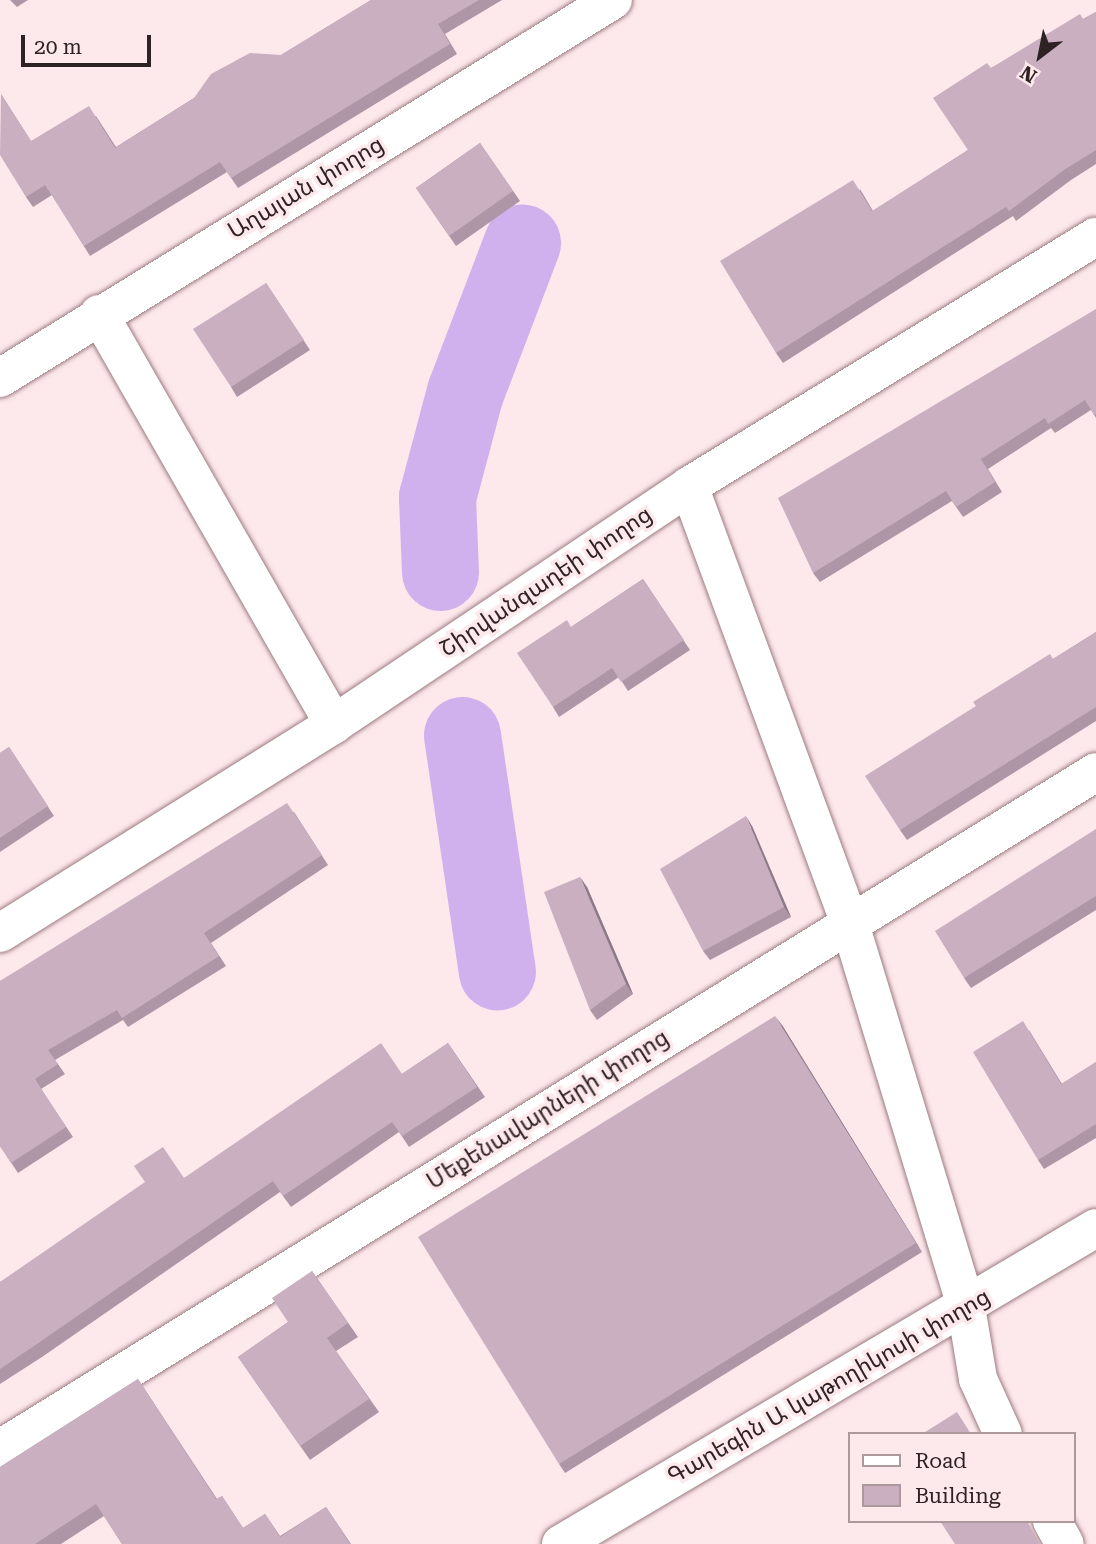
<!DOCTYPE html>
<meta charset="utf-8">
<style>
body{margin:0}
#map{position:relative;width:1096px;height:1544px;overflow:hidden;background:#fde8eb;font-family:"Roboto Serif","Noto Sans Armenian",serif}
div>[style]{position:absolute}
.river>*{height:77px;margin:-38.5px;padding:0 38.5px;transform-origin:38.5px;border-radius:38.5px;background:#d0b1ee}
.roads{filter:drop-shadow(0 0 2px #9b7b80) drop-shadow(0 0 2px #9b7b80)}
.minor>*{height:38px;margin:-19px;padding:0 19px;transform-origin:19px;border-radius:19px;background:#fff}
.wall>*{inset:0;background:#ae96a6}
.shaded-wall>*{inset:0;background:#8d7a87}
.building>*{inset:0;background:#caafc1}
span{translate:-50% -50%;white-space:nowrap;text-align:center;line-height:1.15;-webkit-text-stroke:7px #fde8eb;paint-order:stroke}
.street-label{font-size:23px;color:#2f2224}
.legend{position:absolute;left:848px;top:1432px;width:228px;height:91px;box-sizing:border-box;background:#fde8eb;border:2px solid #ab999b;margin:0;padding:9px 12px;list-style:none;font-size:21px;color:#2f2224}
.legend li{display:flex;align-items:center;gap:14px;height:35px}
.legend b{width:35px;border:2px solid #ab999b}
.north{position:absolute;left:1005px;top:21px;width:70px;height:70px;-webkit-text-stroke:5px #fde8eb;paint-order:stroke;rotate:212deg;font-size:19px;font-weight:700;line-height:28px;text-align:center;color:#2f2224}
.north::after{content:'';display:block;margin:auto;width:24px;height:32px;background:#2f2224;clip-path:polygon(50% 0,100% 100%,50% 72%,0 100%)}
.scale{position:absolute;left:21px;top:35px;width:130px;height:32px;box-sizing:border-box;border:4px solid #2f2224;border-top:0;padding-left:9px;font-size:21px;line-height:24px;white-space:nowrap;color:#2f2224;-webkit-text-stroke:5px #fde8eb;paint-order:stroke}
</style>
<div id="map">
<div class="river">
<i style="left:440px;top:572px;width:75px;rotate:-92.3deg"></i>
<i style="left:437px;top:497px;width:109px;rotate:-75.1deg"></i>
<i style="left:465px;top:392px;width:160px;rotate:-69.1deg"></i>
<i style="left:462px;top:735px;width:239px;rotate:81.6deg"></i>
</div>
<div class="roads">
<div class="minor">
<i style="left:99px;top:314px;width:473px;rotate:60.2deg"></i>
<i style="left:0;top:378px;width:720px;rotate:-31.66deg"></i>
<i style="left:689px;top:486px;width:467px;rotate:69.8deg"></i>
<i style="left:850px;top:924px;width:400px;rotate:73.1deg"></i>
<i style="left:966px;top:1307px;width:73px;rotate:80.5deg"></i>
<i style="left:978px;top:1379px;width:60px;rotate:65.6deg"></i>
<i style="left:0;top:933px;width:394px;rotate:-32deg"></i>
<i style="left:334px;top:724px;width:427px;rotate:-33.8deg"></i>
<i style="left:689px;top:486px;width:477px;rotate:-31.5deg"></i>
<i style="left:0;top:1449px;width:1288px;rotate:-31.7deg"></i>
<i style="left:1052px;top:1521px;width:26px;rotate:61deg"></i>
<i style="left:561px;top:1544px;width:621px;rotate:-30.57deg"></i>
</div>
</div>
<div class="wall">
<i style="clip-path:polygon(10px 0,28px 0,17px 7px)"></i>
<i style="clip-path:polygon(371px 0,502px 0,445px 34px,457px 54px,238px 188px,227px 172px,90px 256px,52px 195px,33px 207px,26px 197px,1px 94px,31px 141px,96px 116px,116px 147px,194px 98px,281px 55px)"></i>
<i style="clip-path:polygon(1096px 12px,1096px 164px,1071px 180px,1016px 221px,1013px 216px,783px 363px,776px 353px,860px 189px,873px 211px,968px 150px,991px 68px)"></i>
<i style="clip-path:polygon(480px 143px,520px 201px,456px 246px,416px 188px)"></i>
<i style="clip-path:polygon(266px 283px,310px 350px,237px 397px,231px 387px)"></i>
<i style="clip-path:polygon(1096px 309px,1096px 418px,1091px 410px,1055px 433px,1051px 428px,988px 469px,1002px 492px,963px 517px,952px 501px,820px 582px,813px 573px)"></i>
<i style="clip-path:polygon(643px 579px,690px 650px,628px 691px,619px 677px,559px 717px,553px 707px,571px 627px)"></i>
<i style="clip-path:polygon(1096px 632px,1096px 721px,907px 840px,900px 830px,1053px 659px)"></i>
<i style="clip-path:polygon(9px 747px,54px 816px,0 852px,0 753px)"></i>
<i style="clip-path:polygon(294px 812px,328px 865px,211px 943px,226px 966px,128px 1027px,123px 1020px,55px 1060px,65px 1074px,41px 1089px,73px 1137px,18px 1173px,0 1146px,0 981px)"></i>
<i style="clip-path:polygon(752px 826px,791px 917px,710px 960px,703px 951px)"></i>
<i style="clip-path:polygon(1096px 829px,1096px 910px,971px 988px,964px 978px)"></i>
<i style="clip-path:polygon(587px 887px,633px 994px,597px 1020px,590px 1010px)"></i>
<i style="clip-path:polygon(782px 1025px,922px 1252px,565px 1473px,559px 1464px)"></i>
<i style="clip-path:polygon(1029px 1030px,1062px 1084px,1096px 1062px,1096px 1138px,1044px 1169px,1038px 1160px)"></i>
<i style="clip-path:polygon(448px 1043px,485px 1097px,409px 1147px,399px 1132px,291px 1207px,280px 1192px,42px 1357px,0 1384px,0 1282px,184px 1178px,402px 1074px)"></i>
<i style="clip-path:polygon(312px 1271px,358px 1337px,336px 1351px,379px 1412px,310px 1460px,238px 1357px,288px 1322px)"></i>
<i style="clip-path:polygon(138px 1379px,217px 1499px,222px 1496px,243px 1528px,265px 1514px,280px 1536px,326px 1507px,351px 1544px,122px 1544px,104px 1516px,61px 1544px,0 1544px,0 1467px)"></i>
</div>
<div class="shaded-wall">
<i style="clip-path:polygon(746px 816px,752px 826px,791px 917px,784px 907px)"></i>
<i style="clip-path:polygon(580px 877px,587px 887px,633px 994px,626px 984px)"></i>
<i style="clip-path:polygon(775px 1016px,782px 1025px,922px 1252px,916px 1243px)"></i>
</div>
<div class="building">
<i style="clip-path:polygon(371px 0,479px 0,438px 24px,450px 44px,231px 178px,220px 162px,84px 246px,45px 185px,26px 197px,0 155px,1px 94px,31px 141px,89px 106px,115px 148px,194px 98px,211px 74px,250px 53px,281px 55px)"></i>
<i style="clip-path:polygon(1096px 12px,1096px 150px,1064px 170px,1009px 211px,1006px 207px,776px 353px,720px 261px,853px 180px,872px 211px,968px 150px,933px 98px,987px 63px,991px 68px,1080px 14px,1083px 19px)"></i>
<i style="clip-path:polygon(480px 143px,513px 191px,449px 236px,416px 188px)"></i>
<i style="clip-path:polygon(266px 283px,304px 340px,231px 387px,193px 329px)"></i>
<i style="clip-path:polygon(1096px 309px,1096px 414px,1094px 415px,1085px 400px,1048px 424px,1045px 418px,981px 459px,995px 482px,956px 507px,946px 491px,813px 573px,778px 498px)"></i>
<i style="clip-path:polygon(643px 579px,684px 640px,621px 682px,612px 668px,553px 707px,517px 653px,567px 620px,571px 627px)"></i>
<i style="clip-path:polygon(1096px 632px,1096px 707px,900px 830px,865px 776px,976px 706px,973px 702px,1050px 654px,1053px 659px)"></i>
<i style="clip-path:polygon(9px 747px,48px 806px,0 838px,0 753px)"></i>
<i style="clip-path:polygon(287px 803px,322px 855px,204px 933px,219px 956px,122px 1018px,117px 1010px,48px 1050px,58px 1064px,35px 1079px,66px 1127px,11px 1163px,0 1146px,0 981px)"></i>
<i style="clip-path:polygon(746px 816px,784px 907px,703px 951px,660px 869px)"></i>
<i style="clip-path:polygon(1096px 829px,1096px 896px,964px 978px,935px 931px)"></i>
<i style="clip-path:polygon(580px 877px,626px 984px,590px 1010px,544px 892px)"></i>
<i style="clip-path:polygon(775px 1016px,916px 1243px,559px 1464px,418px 1237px)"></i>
<i style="clip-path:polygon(1023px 1021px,1061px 1084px,1096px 1062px,1096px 1124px,1038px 1160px,973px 1052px)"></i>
<i style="clip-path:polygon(381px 1043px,402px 1074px,448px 1043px,477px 1087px,402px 1136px,392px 1122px,283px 1196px,273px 1181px,34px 1346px,0 1369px,0 1282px,145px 1182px,134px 1166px,163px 1147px,184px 1178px)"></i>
<i style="clip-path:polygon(312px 1271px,348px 1323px,327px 1338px,369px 1399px,300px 1446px,238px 1357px,288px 1322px,272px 1298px)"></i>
<i style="clip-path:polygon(138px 1379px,216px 1499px,222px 1496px,243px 1528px,265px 1514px,280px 1537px,326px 1507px,350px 1544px,122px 1544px,96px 1504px,35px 1544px,0 1544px,0 1467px)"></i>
<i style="clip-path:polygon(957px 1412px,971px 1434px,922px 1434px)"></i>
<i style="clip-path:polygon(940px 1521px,1027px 1521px,1040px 1544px,955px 1544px)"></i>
</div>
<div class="street-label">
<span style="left:306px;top:188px;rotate:-31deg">Աղայան փողոց</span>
<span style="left:546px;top:582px;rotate:-34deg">Շիրվանզադեի փողոց</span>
<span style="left:548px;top:1110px;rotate:-32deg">Մեքենավարների փողոց</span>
<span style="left:829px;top:1387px;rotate:-30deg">Գարեգին Ա կաթողիկոսի փողոց</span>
</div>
<ul class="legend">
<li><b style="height:9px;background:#fff"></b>Road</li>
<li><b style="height:19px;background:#caafc1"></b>Building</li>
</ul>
<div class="north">N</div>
<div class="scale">20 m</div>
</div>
